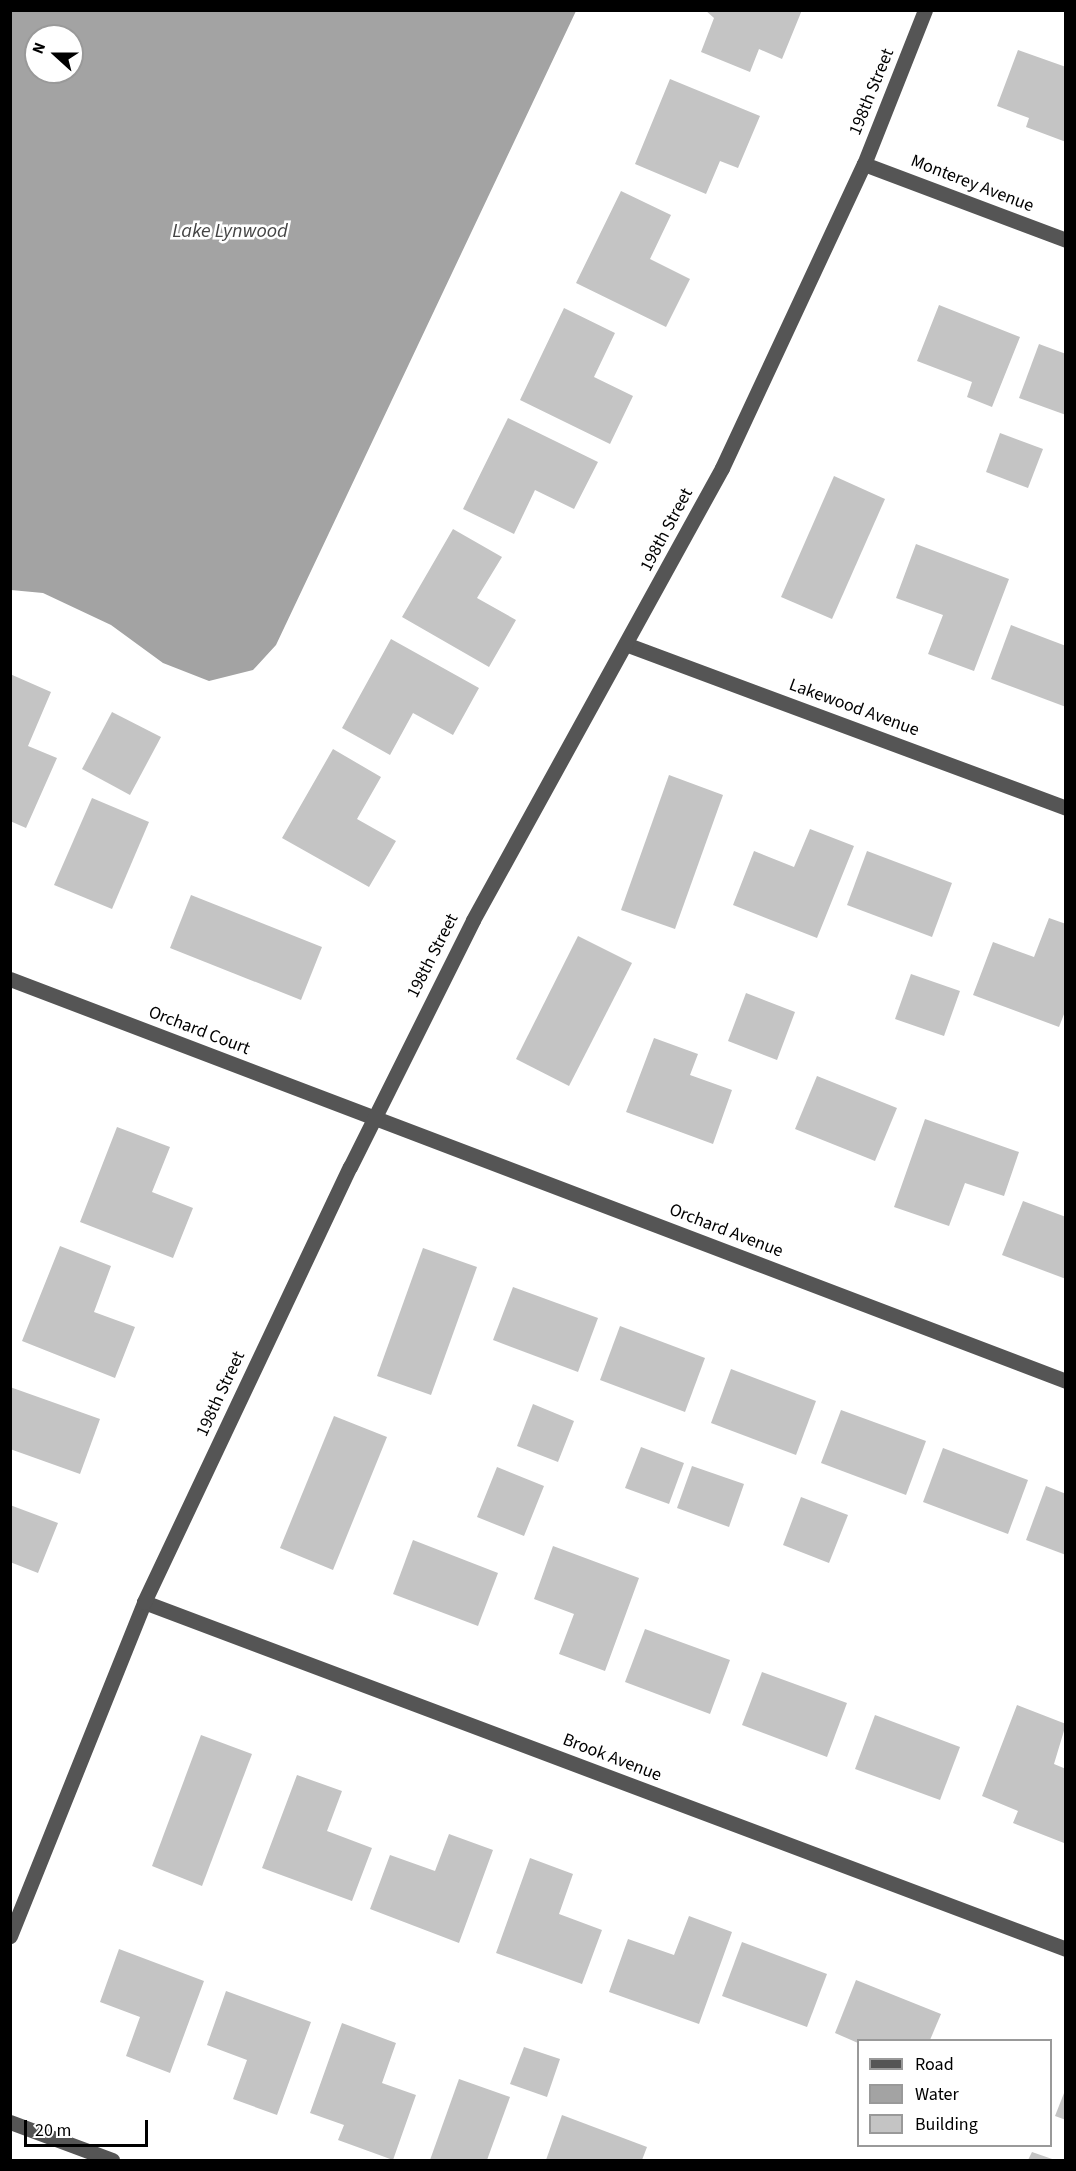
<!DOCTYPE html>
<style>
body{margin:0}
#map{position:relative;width:1076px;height:2171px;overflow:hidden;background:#fff;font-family:"Source Sans 3",sans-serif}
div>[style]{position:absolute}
.water>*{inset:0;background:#a3a3a3}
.building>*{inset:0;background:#c4c4c4}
.minor>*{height:15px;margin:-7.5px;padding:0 7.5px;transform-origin:7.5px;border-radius:7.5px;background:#555}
span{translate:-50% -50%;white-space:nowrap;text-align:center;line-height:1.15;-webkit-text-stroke:5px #fff;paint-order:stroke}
.street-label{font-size:18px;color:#000}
.water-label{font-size:20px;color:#444;font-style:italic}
.frame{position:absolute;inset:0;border:12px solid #000;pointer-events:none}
.legend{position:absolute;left:857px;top:2039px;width:195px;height:108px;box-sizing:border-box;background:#fff;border:2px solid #999;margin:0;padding:8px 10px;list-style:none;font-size:18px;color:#000}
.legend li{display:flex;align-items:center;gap:12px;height:30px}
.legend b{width:30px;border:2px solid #999}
.north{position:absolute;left:24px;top:24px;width:60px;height:60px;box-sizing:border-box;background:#fff;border:2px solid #999;border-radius:50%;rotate:291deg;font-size:16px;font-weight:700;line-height:24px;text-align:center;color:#000}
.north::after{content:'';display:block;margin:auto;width:21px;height:27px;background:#000;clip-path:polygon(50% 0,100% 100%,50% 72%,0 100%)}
.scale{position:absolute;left:24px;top:2120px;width:124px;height:27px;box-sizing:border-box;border:3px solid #000;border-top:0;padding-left:8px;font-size:18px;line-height:21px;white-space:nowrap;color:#000;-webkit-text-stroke:4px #fff;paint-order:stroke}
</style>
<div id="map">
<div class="water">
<i style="clip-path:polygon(evenodd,10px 11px,576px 11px,276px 645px,253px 670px,209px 681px,163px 663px,111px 625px,43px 593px,11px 590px,10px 11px,36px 36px,72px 36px,72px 72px,36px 72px,36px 36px)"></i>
</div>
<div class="building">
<i style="clip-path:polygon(705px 10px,802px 10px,782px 59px,759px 49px,750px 72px,701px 52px,714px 18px)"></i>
<i style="clip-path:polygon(1018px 50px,1066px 67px,1066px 142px,1026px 127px,1029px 118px,997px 106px)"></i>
<i style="clip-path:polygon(670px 79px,760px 116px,738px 168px,720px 161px,706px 194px,635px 164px)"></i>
<i style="clip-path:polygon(621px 191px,671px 215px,650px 259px,690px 279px,666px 327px,576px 283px)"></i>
<i style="clip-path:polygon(939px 305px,1020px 337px,992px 407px,967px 397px,972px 382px,917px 361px)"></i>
<i style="clip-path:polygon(564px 308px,615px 333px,594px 377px,633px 396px,610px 444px,520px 400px)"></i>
<i style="clip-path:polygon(1039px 344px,1066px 354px,1066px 415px,1019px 398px)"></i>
<i style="clip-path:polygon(508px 418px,598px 462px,574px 509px,535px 490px,514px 534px,463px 509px)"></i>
<i style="clip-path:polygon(1000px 433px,1043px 449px,1028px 488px,986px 472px)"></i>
<i style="clip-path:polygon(834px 476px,885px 499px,832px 619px,781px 597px)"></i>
<i style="clip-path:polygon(453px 529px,502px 557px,477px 598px,516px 620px,489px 667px,402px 617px)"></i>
<i style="clip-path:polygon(916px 544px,1009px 579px,974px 671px,928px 654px,943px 615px,896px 598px)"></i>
<i style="clip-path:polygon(1011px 625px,1066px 646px,1066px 707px,991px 679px)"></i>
<i style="clip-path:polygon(391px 639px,479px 688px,453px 735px,413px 713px,390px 755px,342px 728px)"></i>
<i style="clip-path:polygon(10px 674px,51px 692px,28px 746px,57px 758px,26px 828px,10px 821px)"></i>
<i style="clip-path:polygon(112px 712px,161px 737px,130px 795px,82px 769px)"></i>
<i style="clip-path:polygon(333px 749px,381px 777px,357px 819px,396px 841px,369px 887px,282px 838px)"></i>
<i style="clip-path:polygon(669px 775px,723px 795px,675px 929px,621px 910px)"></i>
<i style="clip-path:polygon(92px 798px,149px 822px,112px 909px,54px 885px)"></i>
<i style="clip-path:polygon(810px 829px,854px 846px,817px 938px,733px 905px,754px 851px,794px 867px)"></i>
<i style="clip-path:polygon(867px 851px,952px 883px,932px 937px,847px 905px)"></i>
<i style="clip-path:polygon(191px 895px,322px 947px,301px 1000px,170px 948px)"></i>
<i style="clip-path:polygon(1049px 918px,1066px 924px,1066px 1009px,1059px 1027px,973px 995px,993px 942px,1034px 957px)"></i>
<i style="clip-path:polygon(578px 936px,632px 963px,569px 1086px,516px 1059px)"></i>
<i style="clip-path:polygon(911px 974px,960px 991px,944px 1036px,895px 1019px)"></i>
<i style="clip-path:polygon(746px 993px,795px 1012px,777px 1060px,728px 1041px)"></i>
<i style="clip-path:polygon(654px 1038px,698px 1054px,690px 1075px,732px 1090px,713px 1144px,626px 1112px)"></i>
<i style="clip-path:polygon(817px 1076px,897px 1108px,875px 1161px,795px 1129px)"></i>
<i style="clip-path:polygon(925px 1119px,1019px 1152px,1004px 1196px,965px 1183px,949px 1226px,894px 1207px)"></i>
<i style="clip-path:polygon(117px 1127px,170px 1147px,152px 1192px,193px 1208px,173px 1258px,80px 1222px)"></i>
<i style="clip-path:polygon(1023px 1201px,1066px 1217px,1066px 1279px,1002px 1255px)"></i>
<i style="clip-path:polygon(60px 1246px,111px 1266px,94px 1312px,135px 1327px,115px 1378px,22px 1341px)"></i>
<i style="clip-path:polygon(423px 1248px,477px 1267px,431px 1395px,377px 1376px)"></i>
<i style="clip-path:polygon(513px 1287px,598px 1318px,578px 1372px,493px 1340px)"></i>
<i style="clip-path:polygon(620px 1326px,705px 1358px,685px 1412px,600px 1380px)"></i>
<i style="clip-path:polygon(731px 1369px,816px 1401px,796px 1455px,711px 1423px)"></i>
<i style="clip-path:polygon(10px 1387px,100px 1419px,80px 1474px,10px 1449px)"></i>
<i style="clip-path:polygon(533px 1404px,574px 1421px,558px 1462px,517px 1446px)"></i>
<i style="clip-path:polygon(841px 1410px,926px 1441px,906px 1495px,821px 1463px)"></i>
<i style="clip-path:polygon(334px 1416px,387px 1437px,333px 1570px,280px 1548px)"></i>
<i style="clip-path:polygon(641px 1447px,684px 1463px,669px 1504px,625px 1488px)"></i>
<i style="clip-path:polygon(943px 1448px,1028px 1480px,1008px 1534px,923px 1502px)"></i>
<i style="clip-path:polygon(692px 1466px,744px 1484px,729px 1527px,677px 1508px)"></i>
<i style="clip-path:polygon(497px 1467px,544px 1486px,524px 1536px,477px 1517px)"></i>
<i style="clip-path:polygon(1046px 1486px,1066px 1494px,1066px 1555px,1026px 1540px)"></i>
<i style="clip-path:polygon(801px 1497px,848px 1515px,829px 1563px,783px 1545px)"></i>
<i style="clip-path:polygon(10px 1505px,58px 1523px,38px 1573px,10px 1562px)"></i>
<i style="clip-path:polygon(413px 1540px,498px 1573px,478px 1626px,393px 1594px)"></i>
<i style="clip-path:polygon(553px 1546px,639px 1578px,605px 1671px,559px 1654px,574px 1614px,534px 1599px)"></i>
<i style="clip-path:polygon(645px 1629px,730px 1660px,710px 1714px,625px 1682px)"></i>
<i style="clip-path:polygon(762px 1672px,847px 1703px,827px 1757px,742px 1725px)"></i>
<i style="clip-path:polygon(1017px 1705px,1066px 1724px,1054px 1764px,1066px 1769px,1064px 1843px,1013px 1823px,1018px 1811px,982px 1796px)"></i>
<i style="clip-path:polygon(875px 1715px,960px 1747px,940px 1800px,855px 1769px)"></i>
<i style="clip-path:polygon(201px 1735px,252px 1754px,202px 1886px,152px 1866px)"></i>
<i style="clip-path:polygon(297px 1775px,342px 1791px,327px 1831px,372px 1848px,352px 1901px,262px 1868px)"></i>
<i style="clip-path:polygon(449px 1834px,493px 1850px,459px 1943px,370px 1909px,390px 1855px,435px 1871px)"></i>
<i style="clip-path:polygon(530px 1858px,573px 1874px,559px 1914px,602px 1930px,582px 1984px,496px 1953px)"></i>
<i style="clip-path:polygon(689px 1916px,732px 1932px,699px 2024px,609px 1992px,628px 1939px,674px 1955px)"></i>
<i style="clip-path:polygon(742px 1942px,827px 1974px,807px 2027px,722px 1996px)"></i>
<i style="clip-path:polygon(119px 1949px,204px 1981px,170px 2073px,126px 2056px,140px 2017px,100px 2002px)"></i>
<i style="clip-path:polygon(856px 1980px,941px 2014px,930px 2040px,858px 2043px,835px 2033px)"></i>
<i style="clip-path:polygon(226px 1991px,311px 2022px,277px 2115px,233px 2099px,247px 2060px,207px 2045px)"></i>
<i style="clip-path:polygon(342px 2023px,396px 2043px,382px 2083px,416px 2095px,393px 2160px,338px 2140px,344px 2125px,310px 2113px)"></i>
<i style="clip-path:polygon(524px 2047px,560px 2059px,547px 2097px,510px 2084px)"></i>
<i style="clip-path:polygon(459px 2079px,510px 2097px,487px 2160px,430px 2160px)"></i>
<i style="clip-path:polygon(1066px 2088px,1066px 2120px,1055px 2116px)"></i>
<i style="clip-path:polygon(562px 2115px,647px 2147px,642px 2160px,546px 2160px)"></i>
<i style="clip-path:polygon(1032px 2152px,1055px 2160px,1028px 2160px)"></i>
</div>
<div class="minor">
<i style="left:864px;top:164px;width:216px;rotate:20.6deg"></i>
<i style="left:628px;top:645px;width:467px;rotate:20.4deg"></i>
<i style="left:10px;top:979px;width:1130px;rotate:20.84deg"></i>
<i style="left:144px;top:1602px;width:985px;rotate:20.62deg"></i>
<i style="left:10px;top:1936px;width:360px;rotate:-68.1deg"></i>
<i style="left:144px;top:1602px;width:481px;rotate:-64.7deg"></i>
<i style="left:350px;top:1167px;width:276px;rotate:-63.5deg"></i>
<i style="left:473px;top:920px;width:516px;rotate:-61.15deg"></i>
<i style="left:722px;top:468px;width:336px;rotate:-65deg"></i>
<i style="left:864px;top:164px;width:166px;rotate:-68.4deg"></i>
<i style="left:10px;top:2122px;width:109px;rotate:20.4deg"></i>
</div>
<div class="street-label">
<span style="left:872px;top:92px;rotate:-68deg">198th Street</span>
<span style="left:972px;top:184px;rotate:21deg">Monterey Avenue</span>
<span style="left:667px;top:530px;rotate:-62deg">198th Street</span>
<span style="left:854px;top:708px;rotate:20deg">Lakewood Avenue</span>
<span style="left:433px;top:956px;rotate:-63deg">198th Street</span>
<span style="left:199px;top:1031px;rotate:21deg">Orchard Court</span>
<span style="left:726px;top:1231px;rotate:21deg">Orchard Avenue</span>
<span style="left:221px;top:1394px;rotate:-65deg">198th Street</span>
<span style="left:612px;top:1758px;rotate:21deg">Brook Avenue</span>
</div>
<div class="water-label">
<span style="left:230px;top:231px">Lake Lynwood</span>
</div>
<div class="frame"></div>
<ul class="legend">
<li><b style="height:8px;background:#555"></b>Road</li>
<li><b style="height:16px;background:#a3a3a3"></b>Water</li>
<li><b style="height:16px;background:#c4c4c4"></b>Building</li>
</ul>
<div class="north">N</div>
<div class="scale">20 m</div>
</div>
